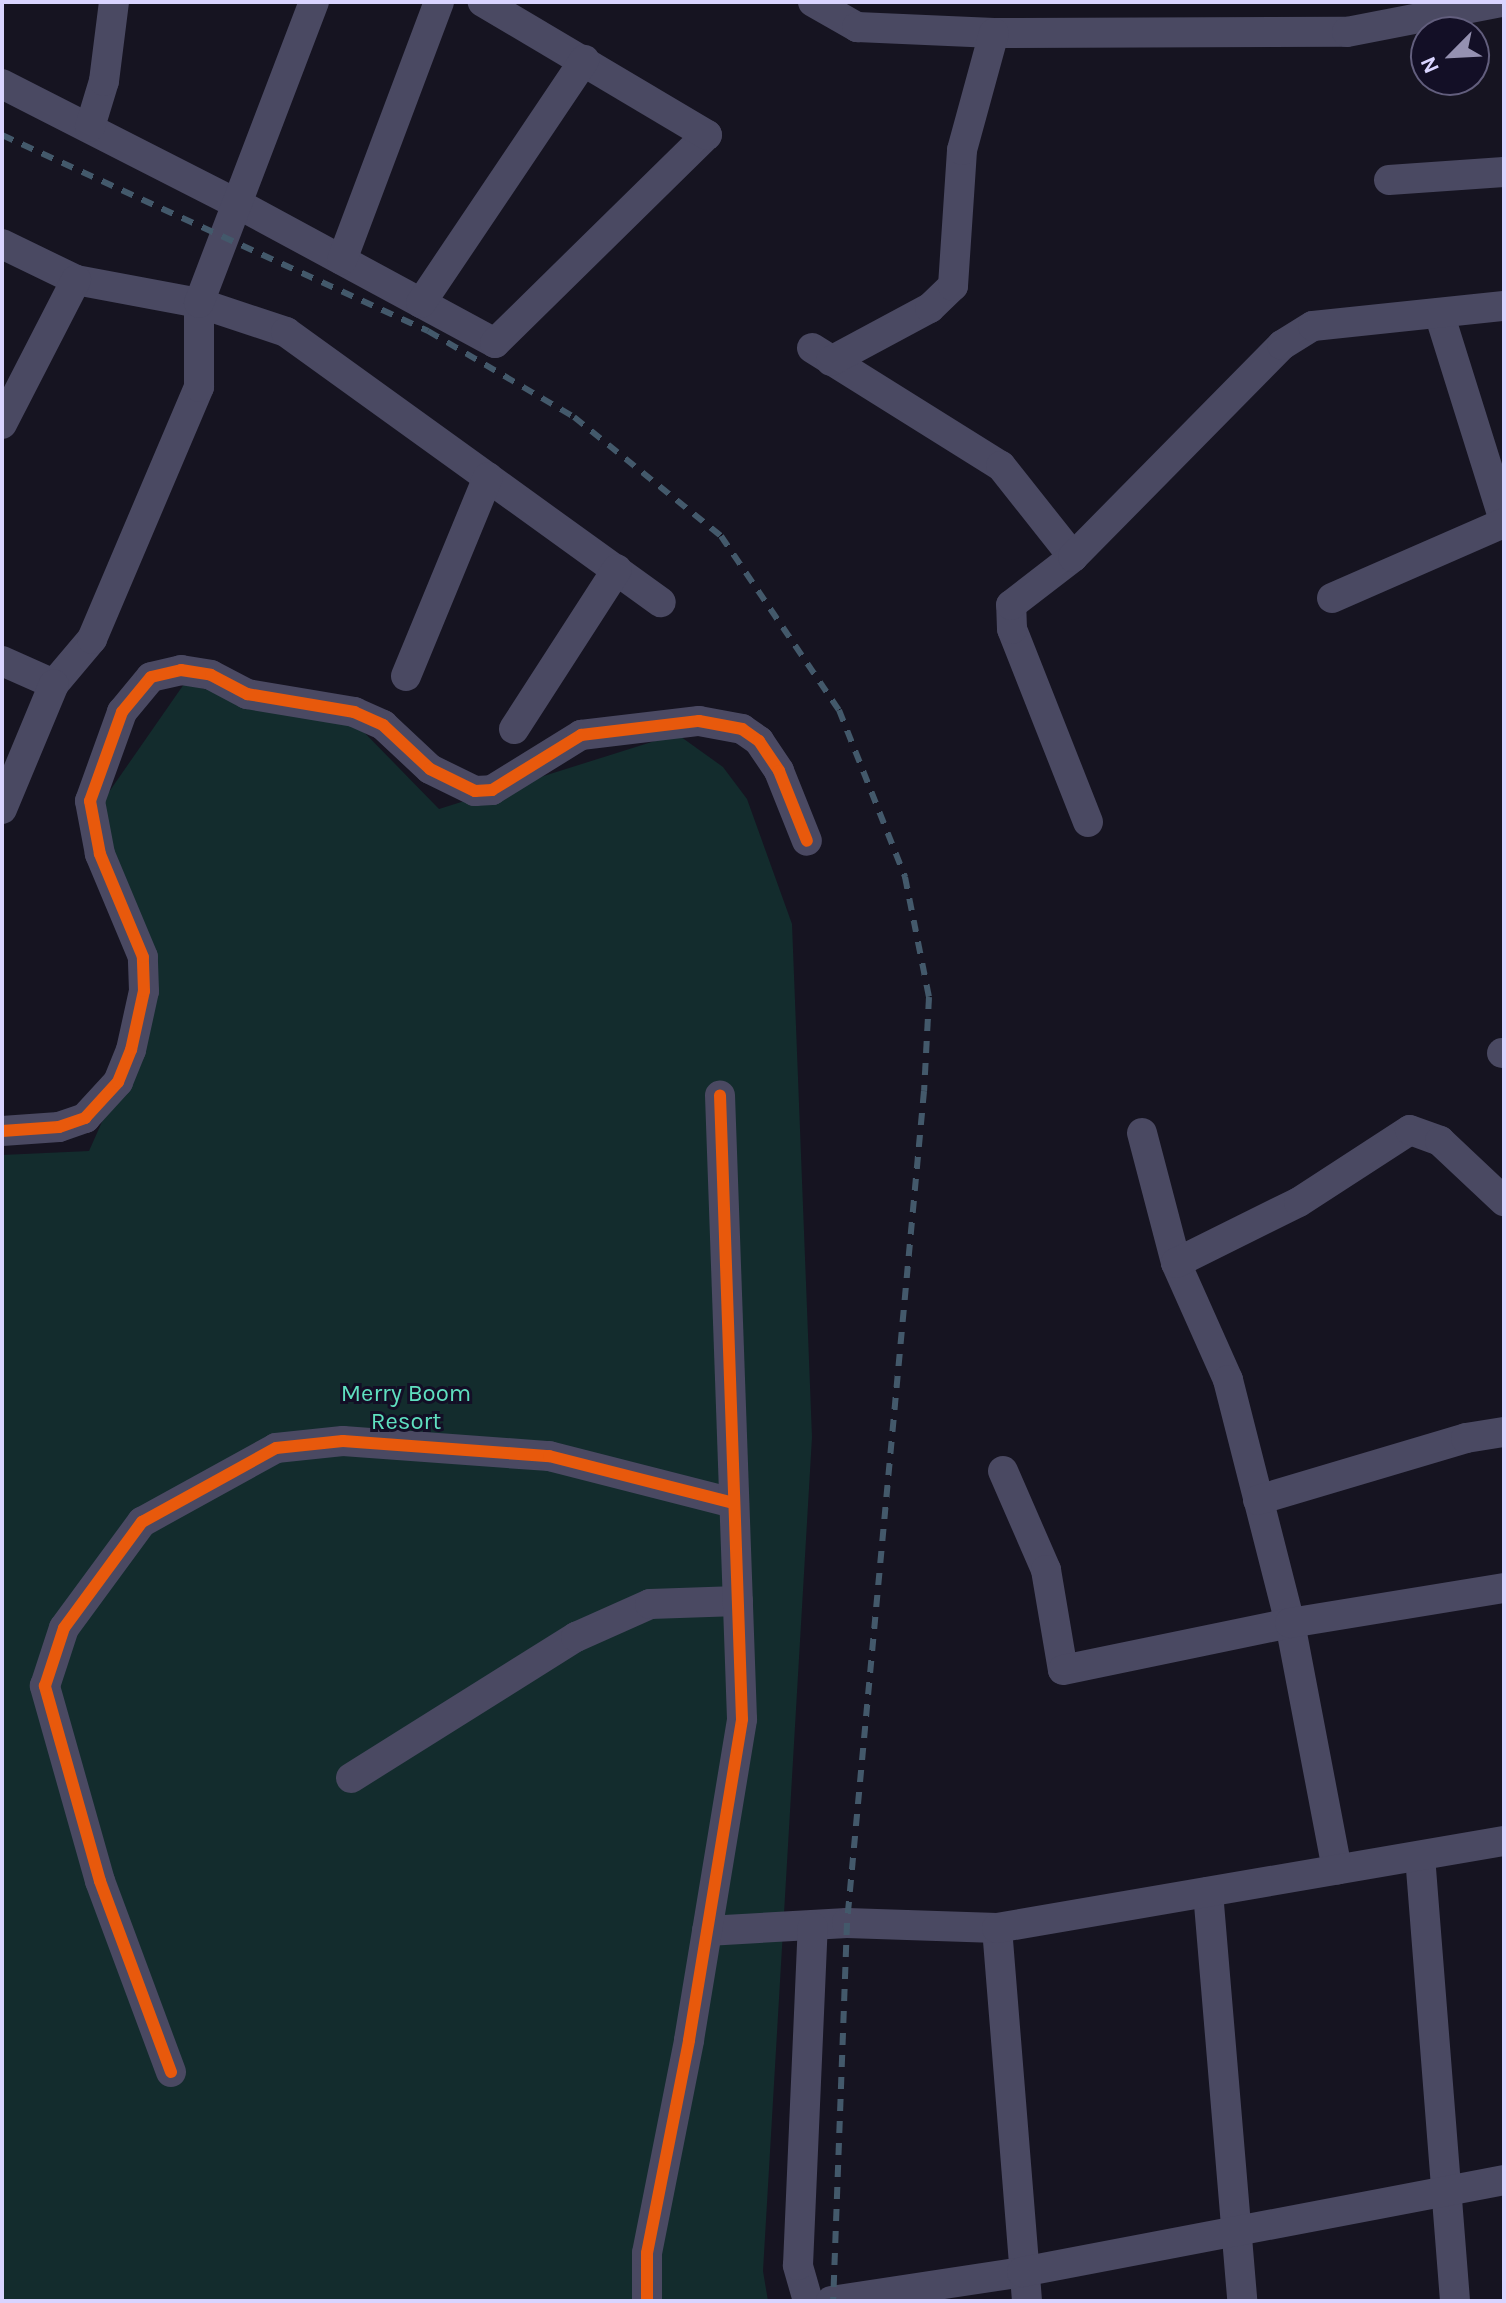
<!DOCTYPE html>
<style>
body{margin:0}
#map{position:relative;width:1506px;height:2303px;overflow:hidden;background:#161421;font-family:Karla,sans-serif}
div>[style]{position:absolute}
.green>*{inset:0;background:#132c2d}
.street>*{height:30px;margin:-15px;padding:0 15px;transform-origin:15px;border-radius:15px;background:#4a4962}
.rail>*{height:6px;margin-top:-3px;transform-origin:0;background:repeating-linear-gradient(90deg,#43596b 0 12px,transparent 0 22px)}
.cycleway>*{height:12px;margin:-6px;padding:0 6px;transform-origin:6px;border-radius:6px;background:#e8590c}
span{translate:-50% -50%;white-space:nowrap;text-align:center;line-height:1.15;-webkit-text-stroke:6px #130f26;paint-order:stroke}
.park-label{font-size:24px;color:#5fe0c0}
.frame{position:absolute;inset:0;border:4px solid #d9d4ff;pointer-events:none}
.north{position:absolute;left:1410px;top:16px;width:80px;height:80px;box-sizing:border-box;background:#130f26;border:2px solid #625e7d;border-radius:50%;rotate:246deg;font-size:22px;font-weight:700;line-height:32px;text-align:center;color:#d9d4ff}
.north::after{content:'';display:block;margin:auto;width:28px;height:36px;background:#9591b1;clip-path:polygon(50% 0,100% 100%,50% 72%,0 100%)}
</style>
<div id="map">
<div class="green">
<i style="clip-path:polygon(184px 684px,358px 726px,439px 809px,677px 734px,723px 767px,747px 799px,792px 924px,812px 1437px,763px 2271px,768px 2301px,2px 2301px,2px 1155px,89px 1151px,141px 1034px,102px 802px)"></i>
</div>
<div class="street">
<i style="left:813px;top:2px;width:51px;rotate:29.6deg"></i>
<i style="left:857px;top:27px;width:137px;rotate:2.5deg"></i>
<i style="left:994px;top:33px;width:353px;rotate:-0.2deg"></i>
<i style="left:1347px;top:32px;width:157px;rotate:-11deg"></i>
<i style="left:2px;top:84px;width:265px;rotate:27deg"></i>
<i style="left:238px;top:204px;width:292px;rotate:28.4deg"></i>
<i style="left:495px;top:343px;width:297px;rotate:-44.5deg"></i>
<i style="left:707px;top:135px;width:261px;rotate:-149.3deg"></i>
<i style="left:90px;top:127px;width:48px;rotate:-73.1deg"></i>
<i style="left:104px;top:81px;width:80px;rotate:-82.8deg"></i>
<i style="left:1389px;top:180px;width:115px;rotate:-4deg"></i>
<i style="left:2px;top:244px;width:82px;rotate:25.9deg"></i>
<i style="left:76px;top:280px;width:125px;rotate:10.6deg"></i>
<i style="left:199px;top:303px;width:92px;rotate:18.4deg"></i>
<i style="left:286px;top:332px;width:462px;rotate:35.8deg"></i>
<i style="left:342px;top:260px;width:276px;rotate:-69.4deg"></i>
<i style="left:421px;top:303px;width:293px;rotate:-56.1deg"></i>
<i style="left:1439px;top:313px;width:217px;rotate:72.6deg"></i>
<i style="left:812px;top:348px;width:223px;rotate:32deg"></i>
<i style="left:1001px;top:466px;width:116px;rotate:51.6deg"></i>
<i style="left:831px;top:361px;width:112px;rotate:-28.2deg"></i>
<i style="left:930px;top:308px;width:32px;rotate:-44deg"></i>
<i style="left:953px;top:286px;width:136px;rotate:-86.2deg"></i>
<i style="left:962px;top:150px;width:121px;rotate:-74.7deg"></i>
<i style="left:2px;top:424px;width:162px;rotate:-62.8deg"></i>
<i style="left:1332px;top:598px;width:188px;rotate:-23.6deg"></i>
<i style="left:2px;top:661px;width:57px;rotate:23.9deg"></i>
<i style="left:54px;top:684px;width:59px;rotate:-49.8deg"></i>
<i style="left:92px;top:639px;width:274px;rotate:-67deg"></i>
<i style="left:199px;top:387px;width:84px;rotate:-90deg"></i>
<i style="left:199px;top:303px;width:322px;rotate:-69.1deg"></i>
<i style="left:406px;top:676px;width:215px;rotate:-67.6deg"></i>
<i style="left:514px;top:729px;width:190px;rotate:-57.2deg"></i>
<i style="left:2px;top:809px;width:135px;rotate:-67.4deg"></i>
<i style="left:1088px;top:822px;width:207px;rotate:-111.5deg"></i>
<i style="left:1012px;top:629px;width:24px;rotate:-92deg"></i>
<i style="left:1011px;top:605px;width:78px;rotate:-37.7deg"></i>
<i style="left:1073px;top:557px;width:298px;rotate:-45.4deg"></i>
<i style="left:1282px;top:345px;width:36px;rotate:-32deg"></i>
<i style="left:1313px;top:326px;width:192px;rotate:-6deg"></i>
<i style="left:1502px;top:1053px;width:2px"></i>
<i style="left:2px;top:1131px;width:57px;rotate:-4deg"></i>
<i style="left:59px;top:1127px;width:28px;rotate:-19deg"></i>
<i style="left:85px;top:1118px;width:49px;rotate:-47.5deg"></i>
<i style="left:118px;top:1082px;width:35px;rotate:-68deg"></i>
<i style="left:131px;top:1050px;width:60px;rotate:-77.6deg"></i>
<i style="left:144px;top:991px;width:34px;rotate:-92deg"></i>
<i style="left:143px;top:957px;width:112px;rotate:-112.7deg"></i>
<i style="left:100px;top:854px;width:54px;rotate:-100.7deg"></i>
<i style="left:90px;top:801px;width:95px;rotate:-70.2deg"></i>
<i style="left:122px;top:712px;width:45px;rotate:-50.4deg"></i>
<i style="left:151px;top:677px;width:31px;rotate:-13deg"></i>
<i style="left:181px;top:670px;width:30px;rotate:9deg"></i>
<i style="left:211px;top:675px;width:41px;rotate:27.8deg"></i>
<i style="left:247px;top:694px;width:109px;rotate:9.5deg"></i>
<i style="left:354px;top:712px;width:32px;rotate:24deg"></i>
<i style="left:383px;top:725px;width:64px;rotate:43.1deg"></i>
<i style="left:430px;top:769px;width:50px;rotate:26.1deg"></i>
<i style="left:475px;top:791px;width:17px;rotate:-3deg"></i>
<i style="left:492px;top:790px;width:105px;rotate:-31.7deg"></i>
<i style="left:581px;top:735px;width:119px;rotate:-6.8deg"></i>
<i style="left:699px;top:721px;width:44px;rotate:10.5deg"></i>
<i style="left:742px;top:729px;width:21px;rotate:35deg"></i>
<i style="left:759px;top:741px;width:36px;rotate:56deg"></i>
<i style="left:779px;top:771px;width:75px;rotate:68.2deg"></i>
<i style="left:1142px;top:1133px;width:134px;rotate:75.3deg"></i>
<i style="left:1176px;top:1263px;width:128px;rotate:66deg"></i>
<i style="left:1228px;top:1380px;width:251px;rotate:75.7deg"></i>
<i style="left:1290px;top:1623px;width:251px;rotate:79.2deg"></i>
<i style="left:1176px;top:1263px;width:137px;rotate:-26.4deg"></i>
<i style="left:1299px;top:1202px;width:132px;rotate:-33deg"></i>
<i style="left:1410px;top:1130px;width:32px;rotate:20deg"></i>
<i style="left:1440px;top:1141px;width:88px;rotate:43.2deg"></i>
<i style="left:1003px;top:1471px;width:108px;rotate:66.5deg"></i>
<i style="left:1046px;top:1570px;width:101px;rotate:80.4deg"></i>
<i style="left:1063px;top:1670px;width:232px;rotate:-11.7deg"></i>
<i style="left:1290px;top:1623px;width:217px;rotate:-9.3deg"></i>
<i style="left:1258px;top:1500px;width:217px;rotate:-16.6deg"></i>
<i style="left:1466px;top:1438px;width:38px;rotate:-9deg"></i>
<i style="left:351px;top:1778px;width:266px;rotate:-32.1deg"></i>
<i style="left:576px;top:1637px;width:81px;rotate:-24deg"></i>
<i style="left:650px;top:1604px;width:88px;rotate:-2deg"></i>
<i style="left:1420px;top:1856px;width:446px;rotate:85.5deg"></i>
<i style="left:1208px;top:1892px;width:410px;rotate:85.2deg"></i>
<i style="left:997px;top:1928px;width:374px;rotate:85.4deg"></i>
<i style="left:707px;top:1931px;width:140px;rotate:-3.3deg"></i>
<i style="left:847px;top:1923px;width:150px;rotate:1.9deg"></i>
<i style="left:997px;top:1928px;width:514px;rotate:-9.74deg"></i>
<i style="left:171px;top:2072px;width:204px;rotate:-110.4deg"></i>
<i style="left:100px;top:1881px;width:203px;rotate:-105.8deg"></i>
<i style="left:45px;top:1686px;width:61px;rotate:-71.9deg"></i>
<i style="left:64px;top:1628px;width:132px;rotate:-53.7deg"></i>
<i style="left:142px;top:1522px;width:153px;rotate:-28.9deg"></i>
<i style="left:276px;top:1448px;width:67px;rotate:-6deg"></i>
<i style="left:343px;top:1441px;width:207px;rotate:4.2deg"></i>
<i style="left:549px;top:1456px;width:191px;rotate:14.3deg"></i>
<i style="left:647px;top:2301px;width:48px;rotate:-90deg"></i>
<i style="left:647px;top:2253px;width:217px;rotate:-78.8deg"></i>
<i style="left:689px;top:2040px;width:325px;rotate:-80.6deg"></i>
<i style="left:742px;top:1719px;width:624px;rotate:-92.02deg"></i>
<i style="left:808px;top:2301px;width:37px;rotate:-106deg"></i>
<i style="left:798px;top:2265px;width:338px;rotate:-87.5deg"></i>
<i style="left:831px;top:2301px;width:193px;rotate:-8.6deg"></i>
<i style="left:1022px;top:2272px;width:491px;rotate:-10.8deg"></i>
</div>
<div class="rail">
<i style="left:2px;top:135px;width:469px;rotate:24.7deg"></i>
<i style="left:428px;top:331px;width:169px;rotate:30.5deg"></i>
<i style="left:574px;top:417px;width:189px;rotate:39deg"></i>
<i style="left:721px;top:536px;width:210px;rotate:55.9deg"></i>
<i style="left:839px;top:710px;width:180px;rotate:68.4deg"></i>
<i style="left:905px;top:877px;width:122px;rotate:78.7deg"></i>
<i style="left:929px;top:997px;width:94px;rotate:93deg"></i>
<i style="left:924px;top:1091px;width:836px;rotate:95.29deg"></i>
<i style="left:847px;top:1923px;width:378px;rotate:92.1deg"></i>
</div>
<div class="cycleway">
<i style="left:2px;top:1131px;width:57px;rotate:-4deg"></i>
<i style="left:59px;top:1127px;width:28px;rotate:-19deg"></i>
<i style="left:85px;top:1118px;width:49px;rotate:-47.5deg"></i>
<i style="left:118px;top:1082px;width:35px;rotate:-68deg"></i>
<i style="left:131px;top:1050px;width:60px;rotate:-77.6deg"></i>
<i style="left:144px;top:991px;width:34px;rotate:-92deg"></i>
<i style="left:143px;top:957px;width:112px;rotate:-112.7deg"></i>
<i style="left:100px;top:854px;width:54px;rotate:-100.7deg"></i>
<i style="left:90px;top:801px;width:95px;rotate:-70.2deg"></i>
<i style="left:122px;top:712px;width:45px;rotate:-50.4deg"></i>
<i style="left:151px;top:677px;width:31px;rotate:-13deg"></i>
<i style="left:181px;top:670px;width:30px;rotate:9deg"></i>
<i style="left:211px;top:675px;width:41px;rotate:27.8deg"></i>
<i style="left:247px;top:694px;width:109px;rotate:9.5deg"></i>
<i style="left:354px;top:712px;width:32px;rotate:24deg"></i>
<i style="left:383px;top:725px;width:64px;rotate:43.1deg"></i>
<i style="left:430px;top:769px;width:50px;rotate:26.1deg"></i>
<i style="left:475px;top:791px;width:17px;rotate:-3deg"></i>
<i style="left:492px;top:790px;width:105px;rotate:-31.7deg"></i>
<i style="left:581px;top:735px;width:119px;rotate:-6.8deg"></i>
<i style="left:699px;top:721px;width:44px;rotate:10.5deg"></i>
<i style="left:742px;top:729px;width:21px;rotate:35deg"></i>
<i style="left:759px;top:741px;width:36px;rotate:56deg"></i>
<i style="left:779px;top:771px;width:75px;rotate:68.2deg"></i>
<i style="left:171px;top:2072px;width:204px;rotate:-110.4deg"></i>
<i style="left:100px;top:1881px;width:203px;rotate:-105.8deg"></i>
<i style="left:45px;top:1686px;width:61px;rotate:-71.9deg"></i>
<i style="left:64px;top:1628px;width:132px;rotate:-53.7deg"></i>
<i style="left:142px;top:1522px;width:153px;rotate:-28.9deg"></i>
<i style="left:276px;top:1448px;width:67px;rotate:-6deg"></i>
<i style="left:343px;top:1441px;width:207px;rotate:4.2deg"></i>
<i style="left:549px;top:1456px;width:191px;rotate:14.3deg"></i>
<i style="left:647px;top:2301px;width:48px;rotate:-90deg"></i>
<i style="left:647px;top:2253px;width:217px;rotate:-78.8deg"></i>
<i style="left:689px;top:2040px;width:325px;rotate:-80.6deg"></i>
<i style="left:742px;top:1719px;width:624px;rotate:-92.02deg"></i>
</div>
<div class="park-label">
<span style="left:406px;top:1408px">Merry Boom<br>Resort</span>
</div>
<div class="frame"></div>
<div class="north">N</div>
</div>
